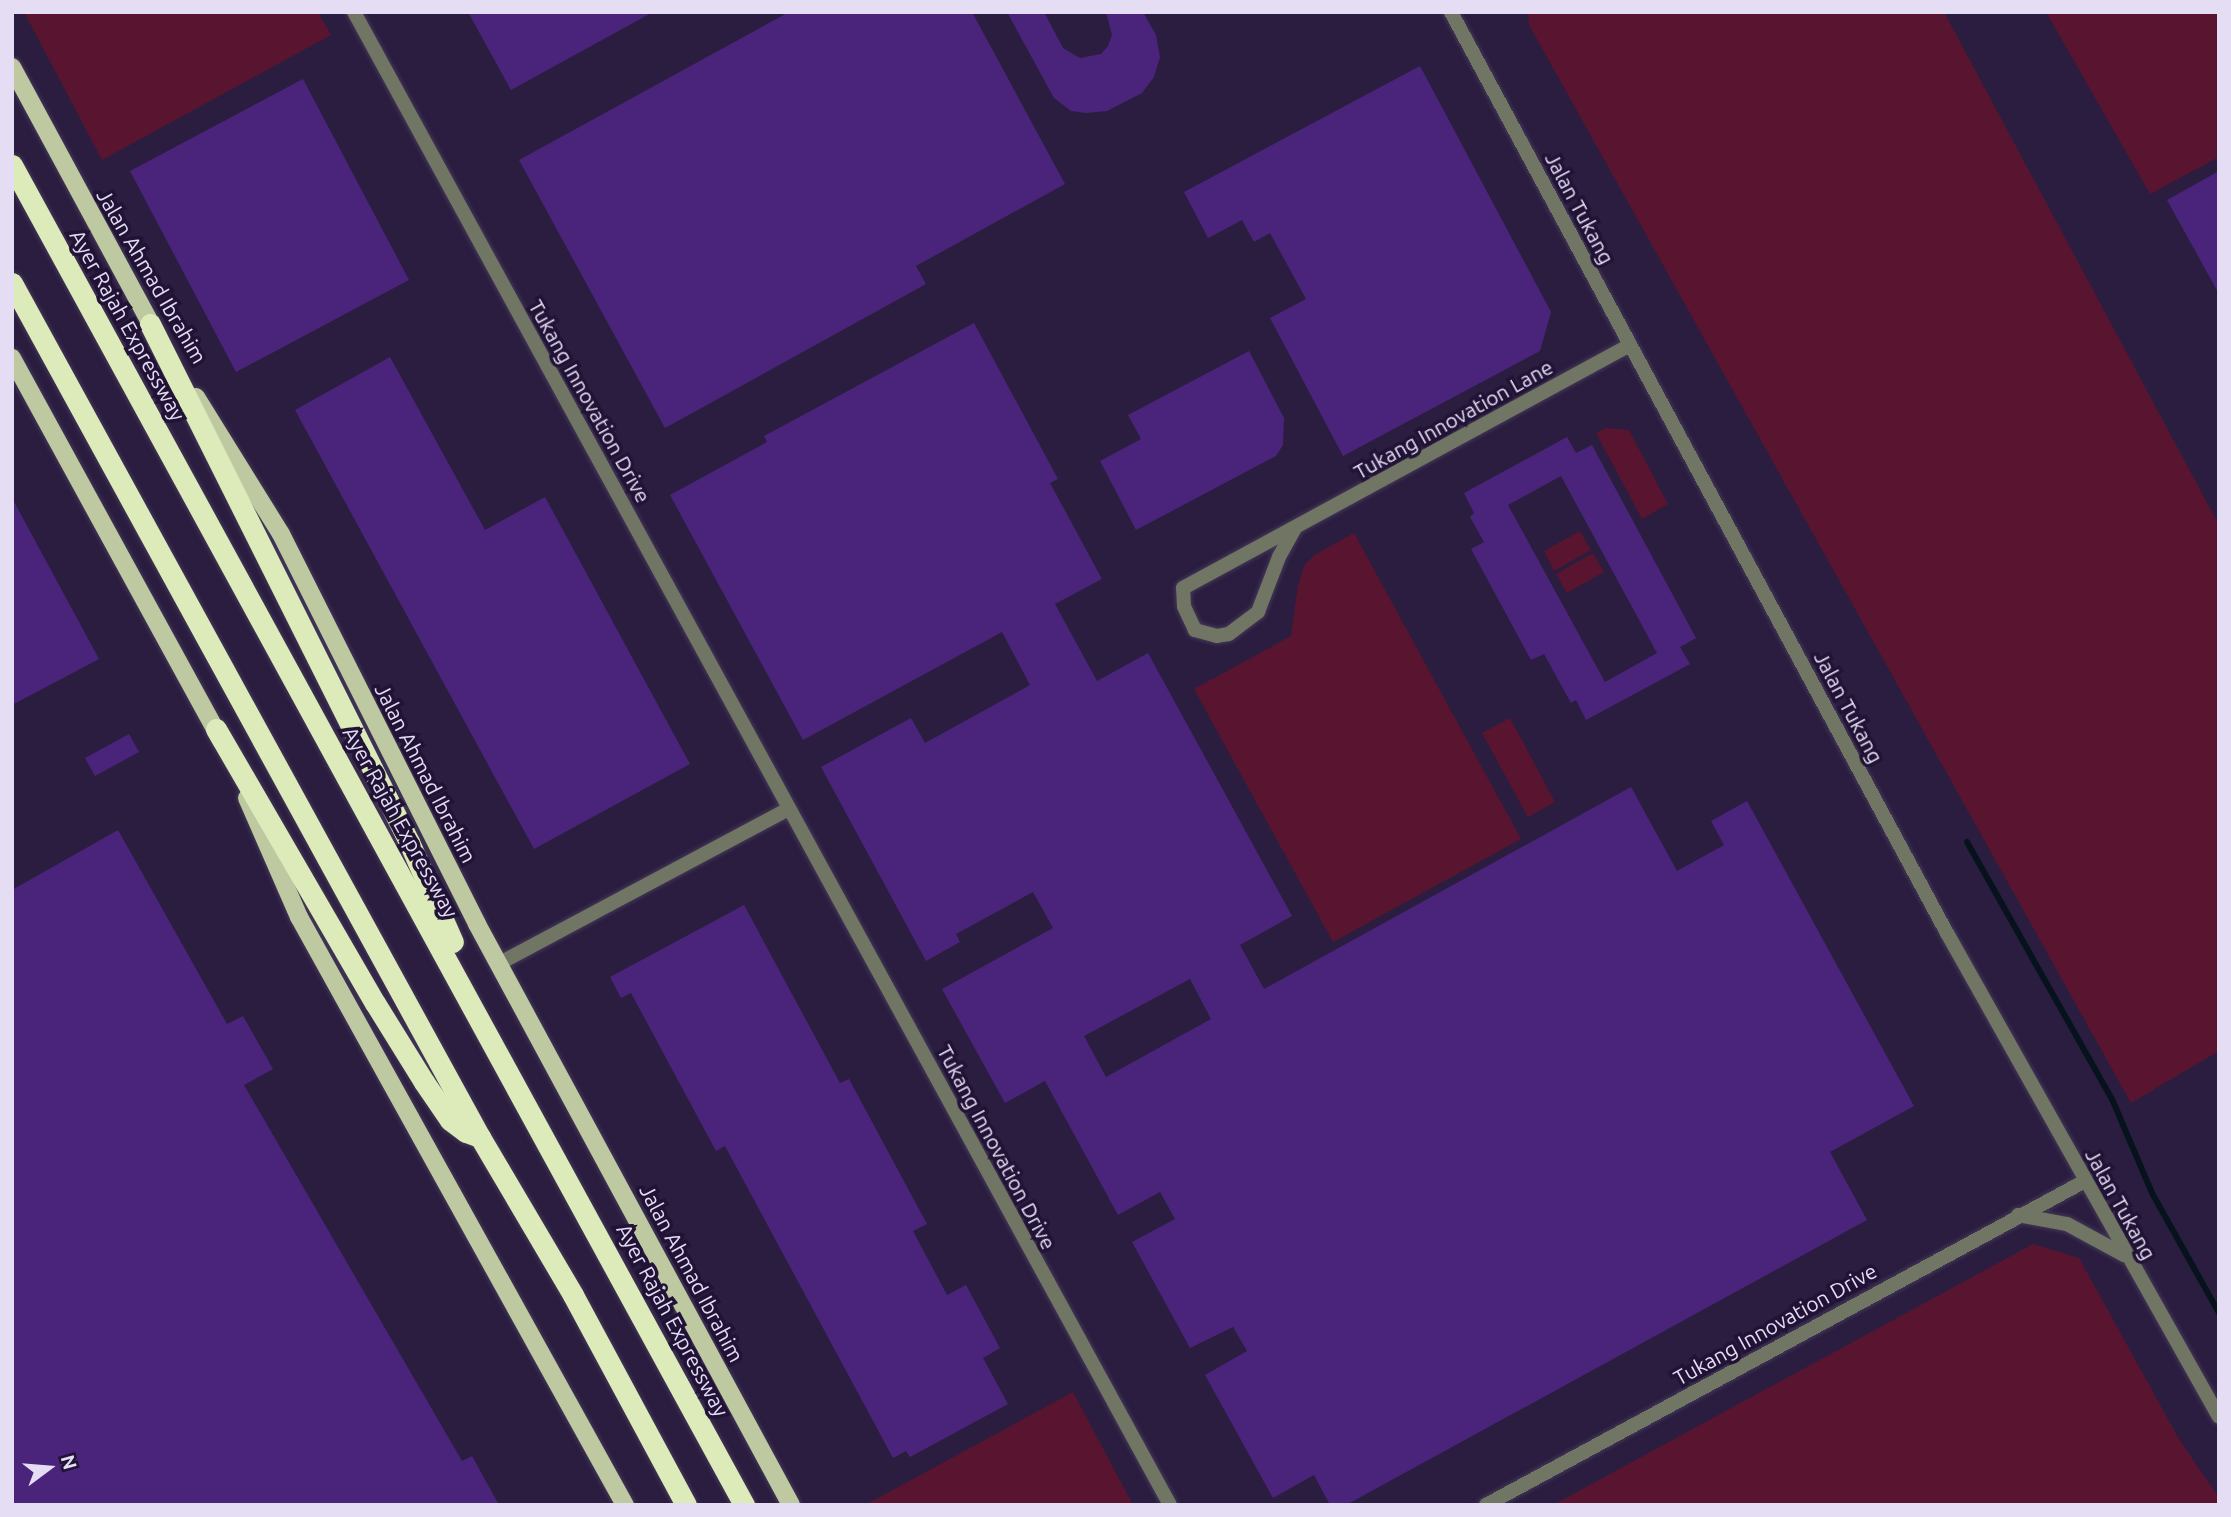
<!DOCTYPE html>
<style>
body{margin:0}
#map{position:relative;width:2231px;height:1517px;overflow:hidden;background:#2a1d3f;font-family:Ubuntu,sans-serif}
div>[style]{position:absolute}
.green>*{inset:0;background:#591530}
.stream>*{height:6px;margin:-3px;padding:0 3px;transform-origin:3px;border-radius:3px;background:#06131c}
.building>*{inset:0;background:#4a247a}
.roads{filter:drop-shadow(0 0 2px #443858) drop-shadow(0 0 2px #443858)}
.minor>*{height:14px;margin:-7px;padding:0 7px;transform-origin:7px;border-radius:7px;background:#717664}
.primary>*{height:18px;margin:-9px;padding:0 9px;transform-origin:9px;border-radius:9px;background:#bec9a2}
.motorway>*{height:21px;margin:-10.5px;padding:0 10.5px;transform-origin:10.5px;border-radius:10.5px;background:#ddeaba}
span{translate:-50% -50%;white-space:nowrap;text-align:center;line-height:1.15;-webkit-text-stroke:7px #211335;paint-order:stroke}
.street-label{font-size:21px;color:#e5ddf4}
.frame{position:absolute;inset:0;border:14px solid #e5ddf4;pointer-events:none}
.north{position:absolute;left:14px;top:1433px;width:70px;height:70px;-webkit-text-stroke:5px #211335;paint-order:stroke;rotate:74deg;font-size:19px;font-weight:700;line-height:28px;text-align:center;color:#e5ddf4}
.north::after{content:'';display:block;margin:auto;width:24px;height:32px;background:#e5ddf4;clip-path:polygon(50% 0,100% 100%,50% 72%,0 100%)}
</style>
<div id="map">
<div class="green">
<i style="clip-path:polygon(24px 12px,318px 12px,331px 35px,102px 160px)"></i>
<i style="clip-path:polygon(1528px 12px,1944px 12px,2219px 525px,2219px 1051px,2131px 1103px,1529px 25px)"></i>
<i style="clip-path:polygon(2046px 12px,2219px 12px,2219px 157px,2150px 194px)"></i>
<i style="clip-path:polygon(1606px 428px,1629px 430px,1668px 504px,1642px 519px,1596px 433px)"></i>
<i style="clip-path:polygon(1580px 531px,1591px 550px,1554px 571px,1544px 551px)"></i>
<i style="clip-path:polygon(1354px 533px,1521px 839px,1333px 942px,1194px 689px,1291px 636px,1298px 585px,1305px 564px,1316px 554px)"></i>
<i style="clip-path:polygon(1593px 553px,1604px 572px,1567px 593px,1556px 574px)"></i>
<i style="clip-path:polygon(1510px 718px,1555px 802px,1528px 817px,1482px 733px)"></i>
<i style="clip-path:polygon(2033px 1244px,2079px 1258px,2179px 1439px,2219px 1498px,2219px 1505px,1553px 1505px)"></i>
<i style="clip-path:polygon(1073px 1392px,1133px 1505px,865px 1505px)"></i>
</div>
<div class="stream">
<i style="left:1967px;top:842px;width:295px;rotate:60.6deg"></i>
<i style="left:2112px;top:1099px;width:102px;rotate:66.9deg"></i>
<i style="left:2152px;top:1193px;width:137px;rotate:60.8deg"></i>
</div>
<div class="building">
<i style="clip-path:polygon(468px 12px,653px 12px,511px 90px)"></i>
<i style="clip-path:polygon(789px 12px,972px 12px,1065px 184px,916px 266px,926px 284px,665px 428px,519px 160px)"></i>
<i style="clip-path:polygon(1007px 12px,1044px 12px,1063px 48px,1080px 58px,1101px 54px,1108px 46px,1112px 35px,1106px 12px,1143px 12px,1156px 35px,1160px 57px,1154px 77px,1142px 93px,1107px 111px,1086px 113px,1071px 111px,1054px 98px)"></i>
<i style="clip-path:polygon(1420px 66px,1551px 312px,1540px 351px,1343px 456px,1270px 318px,1306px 299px,1270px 233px,1254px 242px,1242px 220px,1208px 238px,1184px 192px)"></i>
<i style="clip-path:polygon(303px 79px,409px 280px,236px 372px,130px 171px)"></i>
<i style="clip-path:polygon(2219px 171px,2219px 294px,2167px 200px)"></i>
<i style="clip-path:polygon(evenodd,974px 323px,1058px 479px,1050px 483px,1102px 579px,1055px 604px,1097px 681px,1148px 653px,1292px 916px,1240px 945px,1264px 989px,1631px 787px,1677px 871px,1724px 845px,1711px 821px,1747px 801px,1914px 1106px,1830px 1152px,1867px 1220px,1346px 1505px,1330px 1505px,1314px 1475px,1273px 1498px,1205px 1375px,1247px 1351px,1233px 1327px,1190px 1348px,1132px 1242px,1175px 1219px,1160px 1192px,1118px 1215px,1045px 1081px,1005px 1103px,942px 989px,1053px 928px,1033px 892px,956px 934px,960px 942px,926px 961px,821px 767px,911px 718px,925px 743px,1030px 685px,1002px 632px,803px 740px,670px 495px,767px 442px,764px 436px,974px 323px,1190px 979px,1211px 1019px,1106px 1077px,1084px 1036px,1190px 979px)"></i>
<i style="clip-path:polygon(1249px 351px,1284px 418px,1283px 445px,1276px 456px,1136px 530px,1100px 461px,1141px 439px,1128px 415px)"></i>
<i style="clip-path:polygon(390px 357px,485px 530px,545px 497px,690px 764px,534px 849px,295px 410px)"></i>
<i style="clip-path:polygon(evenodd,1567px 437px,1576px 453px,1592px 445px,1696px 638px,1680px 647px,1690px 664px,1586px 720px,1576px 700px,1571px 703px,1544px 654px,1531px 660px,1471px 549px,1484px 542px,1470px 517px,1474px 513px,1464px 493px,1567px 437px,1561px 476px,1657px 653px,1605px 682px,1508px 505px,1561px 476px)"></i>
<i style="clip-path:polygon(12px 498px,99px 659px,12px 705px)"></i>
<i style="clip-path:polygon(129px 734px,139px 752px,95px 776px,85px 758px)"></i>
<i style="clip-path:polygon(118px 830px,227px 1024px,243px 1016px,273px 1069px,244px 1085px,462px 1461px,472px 1456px,499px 1505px,12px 1505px,12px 890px)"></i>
<i style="clip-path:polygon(744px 905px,840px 1083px,849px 1079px,927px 1224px,913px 1231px,947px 1295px,966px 1285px,1000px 1348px,983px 1358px,1008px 1404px,910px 1457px,906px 1451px,893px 1458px,725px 1146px,716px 1151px,631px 993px,621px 998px,610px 977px)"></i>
</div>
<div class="roads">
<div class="minor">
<i style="left:354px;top:12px;width:1701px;rotate:61.34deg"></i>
<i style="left:1451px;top:12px;width:1046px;rotate:61.7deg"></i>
<i style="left:1947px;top:933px;width:555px;rotate:60.66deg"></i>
<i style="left:1295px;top:528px;width:33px;rotate:119deg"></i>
<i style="left:1279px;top:557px;width:59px;rotate:110.9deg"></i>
<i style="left:1258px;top:612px;width:36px;rotate:143deg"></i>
<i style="left:1229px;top:634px;width:12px;rotate:171deg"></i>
<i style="left:1217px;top:636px;width:23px;rotate:-165deg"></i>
<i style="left:1195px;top:630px;width:26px;rotate:-115deg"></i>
<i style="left:1184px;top:606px;width:18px;rotate:-93deg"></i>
<i style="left:1183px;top:588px;width:509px;rotate:-28.53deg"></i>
<i style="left:500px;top:963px;width:327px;rotate:-28.1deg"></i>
<i style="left:2018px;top:1215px;width:50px;rotate:10.4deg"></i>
<i style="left:2067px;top:1224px;width:65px;rotate:28.5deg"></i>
<i style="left:1486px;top:1505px;width:681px;rotate:-28.41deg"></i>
</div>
<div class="primary">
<i style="left:12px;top:67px;width:305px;rotate:61.6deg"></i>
<i style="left:12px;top:358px;width:437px;rotate:61.3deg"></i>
<i style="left:196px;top:397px;width:161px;rotate:58.2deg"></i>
<i style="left:281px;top:534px;width:436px;rotate:63.3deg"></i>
<i style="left:477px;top:924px;width:660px;rotate:61.61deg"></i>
<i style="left:247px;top:798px;width:130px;rotate:66.4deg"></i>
<i style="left:299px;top:917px;width:672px;rotate:61deg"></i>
</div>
<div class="motorway">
<i style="left:12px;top:165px;width:1527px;rotate:61.35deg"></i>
<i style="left:12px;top:283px;width:974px;rotate:61.28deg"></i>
<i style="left:480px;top:1137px;width:183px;rotate:59.5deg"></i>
<i style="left:573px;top:1295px;width:238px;rotate:61.7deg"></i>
<i style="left:150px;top:324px;width:579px;rotate:63.43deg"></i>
<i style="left:409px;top:842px;width:109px;rotate:66.3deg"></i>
<i style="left:216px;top:729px;width:317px;rotate:59.9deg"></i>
<i style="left:375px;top:1003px;width:93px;rotate:58.2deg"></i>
<i style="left:424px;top:1082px;width:46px;rotate:55.6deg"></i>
<i style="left:450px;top:1120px;width:20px;rotate:37deg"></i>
<i style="left:466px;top:1132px;width:15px;rotate:20deg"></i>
</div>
</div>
<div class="street-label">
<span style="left:1580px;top:208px;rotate:62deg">Jalan Tukang</span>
<span style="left:152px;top:276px;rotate:60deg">Jalan Ahmad Ibrahim</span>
<span style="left:128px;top:325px;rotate:61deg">Ayer Rajah Expressway</span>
<span style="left:590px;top:401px;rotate:61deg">Tukang Innovation Drive</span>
<span style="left:1453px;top:419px;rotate:-29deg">Tukang Innovation Lane</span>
<span style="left:1849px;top:707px;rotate:62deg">Jalan Tukang</span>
<span style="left:426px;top:773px;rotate:63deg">Jalan Ahmad Ibrahim</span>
<span style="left:401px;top:822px;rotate:61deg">Ayer Rajah Expressway</span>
<span style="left:997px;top:1147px;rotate:62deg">Tukang Innovation Drive</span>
<span style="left:2121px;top:1204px;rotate:61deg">Jalan Tukang</span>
<span style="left:692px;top:1273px;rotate:62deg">Jalan Ahmad Ibrahim</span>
<span style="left:673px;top:1320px;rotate:62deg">Ayer Rajah Expressway</span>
<span style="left:1775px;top:1324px;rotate:-29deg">Tukang Innovation Drive</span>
</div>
<div class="frame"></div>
<div class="north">N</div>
</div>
